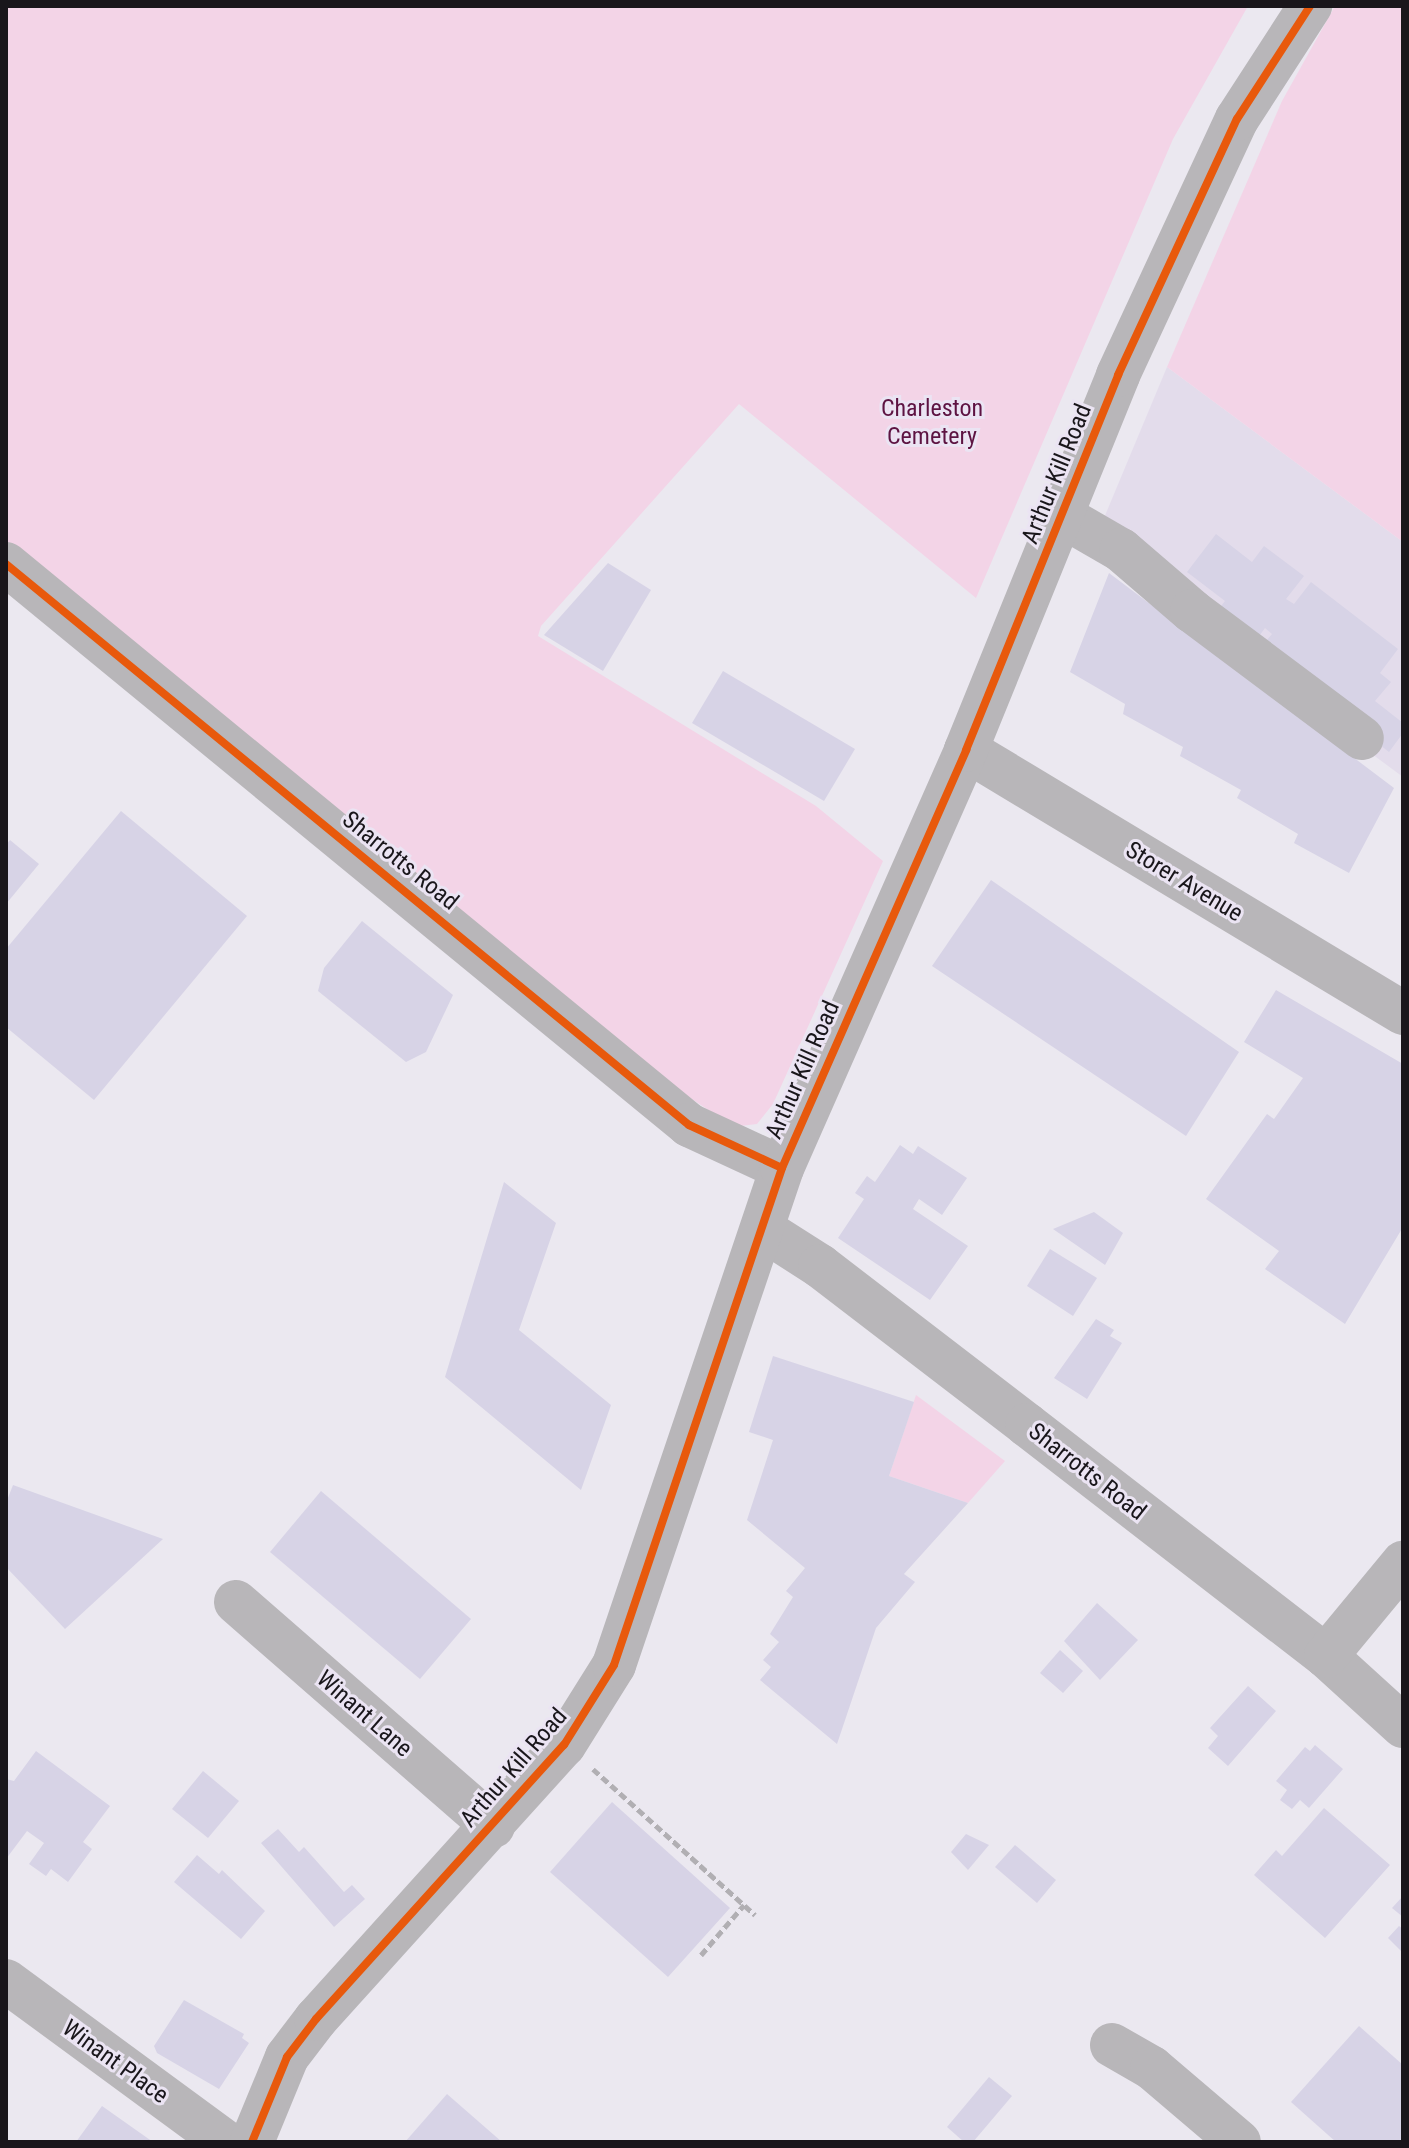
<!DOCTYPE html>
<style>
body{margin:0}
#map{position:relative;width:1409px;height:2148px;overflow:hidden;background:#ebe8f0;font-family:"Roboto Condensed",sans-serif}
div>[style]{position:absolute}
.built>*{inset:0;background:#e3dceb}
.green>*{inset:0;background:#f3d4e7}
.building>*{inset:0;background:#d7d3e6}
.path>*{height:5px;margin-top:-2.5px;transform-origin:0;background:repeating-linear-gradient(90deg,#b1afb3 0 8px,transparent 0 12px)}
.minor>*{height:44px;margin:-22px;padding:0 22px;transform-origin:22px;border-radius:22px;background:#b8b6b9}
.cycleway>*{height:8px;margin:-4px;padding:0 4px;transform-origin:4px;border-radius:4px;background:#e8590c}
span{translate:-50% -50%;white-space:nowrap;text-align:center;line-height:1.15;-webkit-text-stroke:6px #ebe4f3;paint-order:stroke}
.park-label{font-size:24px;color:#5d1342}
.street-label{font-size:24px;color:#19161b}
.frame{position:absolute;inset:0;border:8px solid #19161b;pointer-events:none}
</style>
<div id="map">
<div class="built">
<i style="clip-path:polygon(1167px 367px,1403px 542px,1403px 777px,1120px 567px,1104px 518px)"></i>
</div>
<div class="green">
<i style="clip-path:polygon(6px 6px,1248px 6px,1173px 139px,976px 598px,739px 404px,541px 626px,538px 636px,816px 806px,883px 861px,773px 1104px,757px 1124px,740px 1126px,716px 1115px,636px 1062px,6px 545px)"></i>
<i style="clip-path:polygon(1335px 6px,1403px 6px,1403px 542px,1167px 367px,1282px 101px)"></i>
<i style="clip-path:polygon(916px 1395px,1005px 1461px,968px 1503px,889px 1476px)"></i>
</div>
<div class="building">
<i style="clip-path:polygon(1216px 534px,1252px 562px,1264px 546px,1304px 576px,1286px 599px,1294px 604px,1311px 582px,1398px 649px,1380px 673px,1391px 682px,1375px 701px,1403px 723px,1403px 733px,1389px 752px,1258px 651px,1272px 634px,1265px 628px,1251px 647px,1212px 618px,1225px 601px,1187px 572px)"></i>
<i style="clip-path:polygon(608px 563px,651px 590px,603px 671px,544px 635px)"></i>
<i style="clip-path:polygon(1109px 573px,1394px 788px,1349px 873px,1294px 843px,1298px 834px,1237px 798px,1241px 790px,1180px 756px,1183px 747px,1123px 714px,1125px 704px,1070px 672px)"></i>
<i style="clip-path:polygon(723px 671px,855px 749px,824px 801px,692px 723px)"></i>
<i style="clip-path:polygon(121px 811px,247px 916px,94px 1100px,6px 1027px,6px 949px)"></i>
<i style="clip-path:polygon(10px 840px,39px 864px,6px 904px,6px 845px)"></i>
<i style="clip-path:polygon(991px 880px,1239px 1052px,1186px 1136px,932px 966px)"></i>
<i style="clip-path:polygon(362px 921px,453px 995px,426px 1052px,406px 1062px,318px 991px,324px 968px)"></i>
<i style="clip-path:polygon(1276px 990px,1403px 1064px,1403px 1227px,1345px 1324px,1265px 1269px,1279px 1251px,1206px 1199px,1267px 1114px,1274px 1119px,1303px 1078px,1244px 1042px)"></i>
<i style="clip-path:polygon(900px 1145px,913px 1154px,918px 1146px,967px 1178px,942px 1215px,919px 1199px,913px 1209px,968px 1246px,930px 1300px,838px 1238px,864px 1199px,855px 1193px,867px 1176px,875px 1182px)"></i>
<i style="clip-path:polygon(504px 1182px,556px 1223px,519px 1330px,611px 1405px,581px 1490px,445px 1377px)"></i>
<i style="clip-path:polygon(1094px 1212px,1123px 1233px,1105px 1265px,1053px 1229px)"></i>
<i style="clip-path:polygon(1050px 1249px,1097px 1278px,1073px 1316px,1027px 1286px)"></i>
<i style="clip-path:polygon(1096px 1319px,1114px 1330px,1110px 1336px,1122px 1343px,1087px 1399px,1054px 1378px)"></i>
<i style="clip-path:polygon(773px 1356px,914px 1402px,889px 1476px,968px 1503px,904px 1574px,915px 1582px,876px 1628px,837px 1744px,760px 1680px,771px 1667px,763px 1660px,779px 1642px,770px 1634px,793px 1597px,786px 1591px,805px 1568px,747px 1520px,773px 1440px,749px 1432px)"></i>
<i style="clip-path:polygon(13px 1485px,163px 1539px,65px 1629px,6px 1567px,6px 1503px)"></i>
<i style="clip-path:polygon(321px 1491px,471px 1619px,420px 1679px,270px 1552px)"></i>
<i style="clip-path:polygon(1097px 1603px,1138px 1640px,1100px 1680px,1064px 1641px)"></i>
<i style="clip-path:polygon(1060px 1650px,1083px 1671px,1063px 1693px,1040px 1673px)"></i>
<i style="clip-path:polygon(1248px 1686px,1276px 1711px,1228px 1766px,1208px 1748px,1218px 1736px,1210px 1728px)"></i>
<i style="clip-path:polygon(1315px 1745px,1343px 1769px,1309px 1808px,1300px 1800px,1292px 1809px,1280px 1800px,1287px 1790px,1276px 1781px,1305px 1747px,1310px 1751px)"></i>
<i style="clip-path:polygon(36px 1751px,110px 1806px,83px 1842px,92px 1849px,68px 1882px,51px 1869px,46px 1876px,29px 1864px,44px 1843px,27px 1831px,6px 1859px,6px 1779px,14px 1781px)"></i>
<i style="clip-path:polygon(203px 1771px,239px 1801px,208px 1838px,172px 1809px)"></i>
<i style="clip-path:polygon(612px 1802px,730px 1908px,668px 1977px,550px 1872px)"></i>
<i style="clip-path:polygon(1324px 1808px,1390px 1865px,1325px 1938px,1254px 1875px,1276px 1850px,1282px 1856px)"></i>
<i style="clip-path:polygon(278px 1829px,299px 1852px,304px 1847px,344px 1892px,352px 1885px,365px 1899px,334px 1927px,261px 1843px)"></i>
<i style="clip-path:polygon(966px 1834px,989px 1845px,968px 1870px,951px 1852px)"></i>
<i style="clip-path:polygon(1015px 1845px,1056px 1880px,1037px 1903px,995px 1867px)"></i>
<i style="clip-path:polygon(197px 1855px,219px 1874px,222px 1870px,265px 1911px,241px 1939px,174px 1882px)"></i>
<i style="clip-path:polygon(1403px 1896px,1403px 1917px,1392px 1908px)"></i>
<i style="clip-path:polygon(1399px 1926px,1403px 1929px,1403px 1953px,1388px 1938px)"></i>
<i style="clip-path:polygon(184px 2000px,244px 2034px,242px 2038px,249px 2043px,219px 2089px,157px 2053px,154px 2046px)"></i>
<i style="clip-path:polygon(1359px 2026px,1403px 2065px,1403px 2142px,1336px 2142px,1291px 2102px)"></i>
<i style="clip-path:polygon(989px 2077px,1012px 2096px,973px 2142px,964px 2142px,947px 2127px)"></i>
<i style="clip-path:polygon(447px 2094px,502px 2142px,405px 2142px)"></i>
<i style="clip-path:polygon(102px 2106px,153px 2142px,76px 2142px)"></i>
</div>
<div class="path">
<i style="left:593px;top:1769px;width:218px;rotate:42deg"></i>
<i style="left:701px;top:1955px;width:66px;rotate:-49.3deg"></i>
</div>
<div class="minor">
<i style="left:1062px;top:516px;width:68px;rotate:30deg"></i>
<i style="left:1121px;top:550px;width:94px;rotate:40.7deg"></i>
<i style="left:1192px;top:611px;width:212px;rotate:36.8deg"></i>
<i style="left:6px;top:564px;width:884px;rotate:39.4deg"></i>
<i style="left:689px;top:1125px;width:102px;rotate:24.8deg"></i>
<i style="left:966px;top:750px;width:510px;rotate:31.04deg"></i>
<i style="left:762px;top:1229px;width:69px;rotate:32.5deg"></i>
<i style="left:820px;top:1266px;width:261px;rotate:37.5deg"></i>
<i style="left:1027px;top:1425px;width:378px;rotate:37.7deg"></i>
<i style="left:1326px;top:1656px;width:104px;rotate:42.3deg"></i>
<i style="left:236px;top:1602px;width:341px;rotate:41.1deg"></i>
<i style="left:1326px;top:1656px;width:121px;rotate:-50.4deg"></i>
<i style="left:6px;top:1981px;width:272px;rotate:36.3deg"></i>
<i style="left:1112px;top:2045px;width:46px;rotate:29.9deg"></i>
<i style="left:1152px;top:2068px;width:114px;rotate:40.4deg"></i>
<i style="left:252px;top:2142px;width:92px;rotate:-67.6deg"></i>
<i style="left:287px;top:2057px;width:48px;rotate:-52.7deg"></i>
<i style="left:316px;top:2019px;width:370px;rotate:-47.9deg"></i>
<i style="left:564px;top:1745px;width:94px;rotate:-58deg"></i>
<i style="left:614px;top:1665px;width:525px;rotate:-71.32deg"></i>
<i style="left:782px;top:1168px;width:457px;rotate:-66.2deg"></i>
<i style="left:966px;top:750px;width:405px;rotate:-67.9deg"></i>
<i style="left:1118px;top:375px;width:282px;rotate:-65.1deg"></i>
<i style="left:1237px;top:119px;width:135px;rotate:-57.1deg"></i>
</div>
<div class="cycleway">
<i style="left:6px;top:564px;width:884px;rotate:39.4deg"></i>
<i style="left:689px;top:1125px;width:102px;rotate:24.8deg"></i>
<i style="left:252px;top:2142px;width:92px;rotate:-67.6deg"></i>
<i style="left:287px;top:2057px;width:48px;rotate:-52.7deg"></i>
<i style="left:316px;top:2019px;width:370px;rotate:-47.9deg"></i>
<i style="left:564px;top:1745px;width:94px;rotate:-58deg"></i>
<i style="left:614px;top:1665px;width:525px;rotate:-71.32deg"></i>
<i style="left:782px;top:1168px;width:457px;rotate:-66.2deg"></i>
<i style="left:966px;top:750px;width:405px;rotate:-67.9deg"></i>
<i style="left:1118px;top:375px;width:282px;rotate:-65.1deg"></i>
<i style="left:1237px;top:119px;width:135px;rotate:-57.1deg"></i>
</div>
<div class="park-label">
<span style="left:932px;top:423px">Charleston<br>Cemetery</span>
</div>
<div class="street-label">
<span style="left:1057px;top:474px;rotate:-68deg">Arthur Kill Road</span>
<span style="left:400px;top:861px;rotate:39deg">Sharrotts Road</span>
<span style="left:1184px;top:882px;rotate:31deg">Storer Avenue</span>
<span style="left:803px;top:1070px;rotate:-66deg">Arthur Kill Road</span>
<span style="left:1087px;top:1472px;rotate:38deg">Sharrotts Road</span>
<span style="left:364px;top:1714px;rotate:41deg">Winant Lane</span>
<span style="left:514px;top:1768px;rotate:-49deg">Arthur Kill Road</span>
<span style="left:115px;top:2062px;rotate:36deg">Winant Place</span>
</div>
<div class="frame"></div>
</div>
